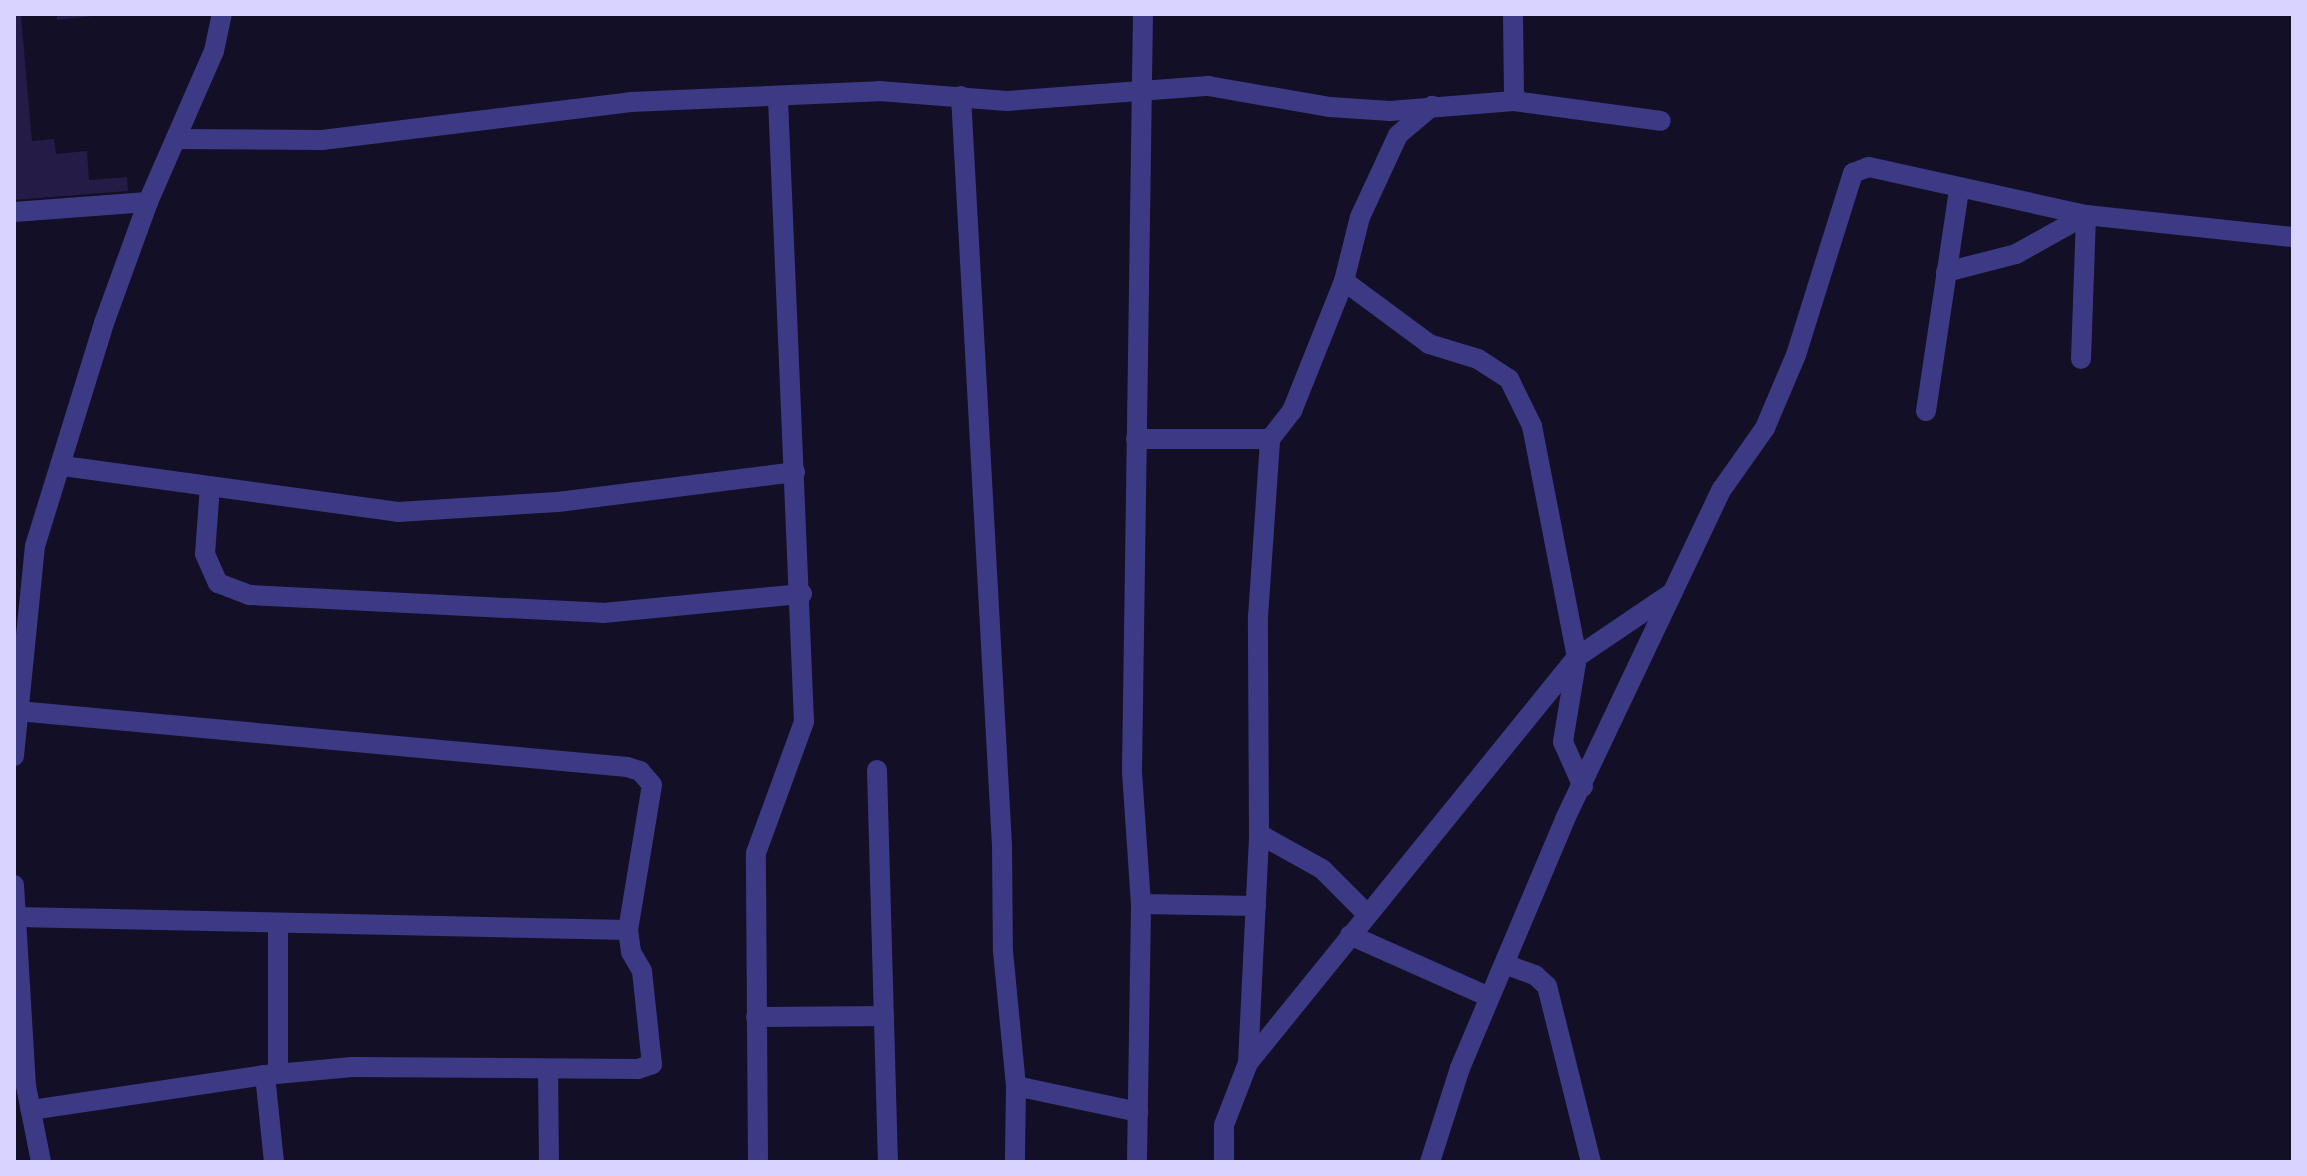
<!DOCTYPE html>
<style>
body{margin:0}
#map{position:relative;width:2307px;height:1176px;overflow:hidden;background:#130f26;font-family:"DejaVu Sans",sans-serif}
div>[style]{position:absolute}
.building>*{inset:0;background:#241b47}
.minor>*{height:20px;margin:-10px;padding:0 10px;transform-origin:10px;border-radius:10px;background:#3d3a85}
span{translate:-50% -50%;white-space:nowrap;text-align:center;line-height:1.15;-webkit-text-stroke:8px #130f26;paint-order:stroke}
.frame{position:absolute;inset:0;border:16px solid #d9d4ff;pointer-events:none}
</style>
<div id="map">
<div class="building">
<i style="clip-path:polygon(57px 14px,92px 14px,93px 16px,57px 20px)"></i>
<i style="clip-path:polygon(14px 16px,21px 16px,32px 141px,54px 139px,56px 154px,87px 151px,89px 180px,127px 177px,128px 191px,14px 200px)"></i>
</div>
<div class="minor">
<i style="left:1513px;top:14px;width:87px;rotate:89.3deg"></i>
<i style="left:961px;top:96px;width:751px;rotate:86.87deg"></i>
<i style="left:1002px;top:846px;width:105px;rotate:89.5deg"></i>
<i style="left:1003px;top:951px;width:136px;rotate:84.5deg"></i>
<i style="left:1016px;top:1086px;width:76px;rotate:90.8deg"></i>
<i style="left:176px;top:139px;width:146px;rotate:0.4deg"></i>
<i style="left:322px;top:140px;width:311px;rotate:-7deg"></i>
<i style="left:631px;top:102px;width:248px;rotate:-2.5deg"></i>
<i style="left:879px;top:91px;width:128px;rotate:4.5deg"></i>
<i style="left:1007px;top:101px;width:202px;rotate:-4.3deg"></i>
<i style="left:1208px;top:86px;width:124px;rotate:9.8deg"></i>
<i style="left:1330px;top:107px;width:60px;rotate:3.8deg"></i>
<i style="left:1390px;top:111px;width:124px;rotate:-4.6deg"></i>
<i style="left:1514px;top:101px;width:148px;rotate:7.7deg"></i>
<i style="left:14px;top:212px;width:134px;rotate:-4.3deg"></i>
<i style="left:1946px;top:272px;width:72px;rotate:-14.4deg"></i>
<i style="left:2016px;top:254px;width:80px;rotate:-29.1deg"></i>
<i style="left:1344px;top:281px;width:106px;rotate:36.5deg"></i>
<i style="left:1429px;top:344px;width:51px;rotate:17deg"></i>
<i style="left:1478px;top:359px;width:37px;rotate:33deg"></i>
<i style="left:1509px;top:379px;width:52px;rotate:63.9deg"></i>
<i style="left:1532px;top:426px;width:235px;rotate:79deg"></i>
<i style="left:1577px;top:657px;width:86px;rotate:99.4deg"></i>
<i style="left:1563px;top:742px;width:49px;rotate:66deg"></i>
<i style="left:2081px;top:359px;width:144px;rotate:-88deg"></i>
<i style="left:1926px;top:411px;width:224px;rotate:-81.5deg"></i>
<i style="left:1136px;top:439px;width:134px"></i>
<i style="left:1270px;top:439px;width:36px;rotate:-52deg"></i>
<i style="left:1292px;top:411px;width:140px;rotate:-68.2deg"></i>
<i style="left:1344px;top:281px;width:66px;rotate:-76deg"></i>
<i style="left:1360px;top:217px;width:90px;rotate:-65.1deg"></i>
<i style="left:1398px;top:135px;width:45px;rotate:-40.5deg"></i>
<i style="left:63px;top:466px;width:338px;rotate:7.8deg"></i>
<i style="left:398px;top:512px;width:160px;rotate:-3.6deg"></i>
<i style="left:558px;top:502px;width:239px;rotate:-7.2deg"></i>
<i style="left:210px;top:486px;width:68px;rotate:94.2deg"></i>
<i style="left:205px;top:554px;width:32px;rotate:66deg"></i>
<i style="left:218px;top:583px;width:34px;rotate:21deg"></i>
<i style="left:250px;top:595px;width:353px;rotate:2.9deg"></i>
<i style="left:603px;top:613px;width:200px;rotate:-5.5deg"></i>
<i style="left:18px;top:711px;width:612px;rotate:5.25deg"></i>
<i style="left:627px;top:767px;width:14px;rotate:17deg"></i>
<i style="left:640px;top:771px;width:18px;rotate:49deg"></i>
<i style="left:652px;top:785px;width:147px;rotate:99.4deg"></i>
<i style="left:628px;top:930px;width:22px;rotate:82deg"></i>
<i style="left:631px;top:952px;width:22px;rotate:60deg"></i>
<i style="left:642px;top:971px;width:94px;rotate:83.9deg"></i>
<i style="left:652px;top:1064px;width:15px;rotate:160deg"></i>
<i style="left:638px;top:1069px;width:286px;rotate:-179.6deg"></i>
<i style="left:352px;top:1067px;width:87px;rotate:174.7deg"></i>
<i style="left:265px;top:1075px;width:237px;rotate:171.5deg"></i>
<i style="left:14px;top:756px;width:211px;rotate:-84.3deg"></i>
<i style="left:35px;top:546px;width:233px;rotate:-72.8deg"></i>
<i style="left:104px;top:323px;width:129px;rotate:-70deg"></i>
<i style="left:148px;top:202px;width:165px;rotate:-66.4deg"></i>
<i style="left:214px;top:51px;width:38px;rotate:-78deg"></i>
<i style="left:877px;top:770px;width:392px;rotate:88.4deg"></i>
<i style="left:1259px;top:834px;width:72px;rotate:29.1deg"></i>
<i style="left:1322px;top:869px;width:62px;rotate:45deg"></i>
<i style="left:14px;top:885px;width:201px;rotate:86.6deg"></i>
<i style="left:26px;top:1086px;width:77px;rotate:78.8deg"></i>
<i style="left:1141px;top:904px;width:115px;rotate:1deg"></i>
<i style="left:16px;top:917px;width:612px;rotate:1.22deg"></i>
<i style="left:1350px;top:935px;width:152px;rotate:24deg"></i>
<i style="left:1507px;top:965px;width:30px;rotate:20deg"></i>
<i style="left:1535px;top:975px;width:16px;rotate:43deg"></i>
<i style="left:1547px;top:986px;width:181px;rotate:76deg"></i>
<i style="left:756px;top:1017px;width:128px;rotate:-0.4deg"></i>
<i style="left:1248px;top:1063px;width:523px;rotate:-50.98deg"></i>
<i style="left:1577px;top:657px;width:116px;rotate:-34.1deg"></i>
<i style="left:548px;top:1069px;width:93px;rotate:89.4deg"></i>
<i style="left:278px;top:1073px;width:150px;rotate:-90deg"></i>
<i style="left:265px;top:1075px;width:87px;rotate:84.1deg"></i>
<i style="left:1016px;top:1086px;width:125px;rotate:12deg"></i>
<i style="left:758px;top:1162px;width:309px;rotate:-90.4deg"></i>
<i style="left:756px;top:853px;width:140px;rotate:-69.9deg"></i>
<i style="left:804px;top:722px;width:625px;rotate:-92.39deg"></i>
<i style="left:1137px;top:1162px;width:258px;rotate:-89.1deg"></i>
<i style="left:1141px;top:904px;width:133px;rotate:-93.9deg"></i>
<i style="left:1132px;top:771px;width:757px;rotate:-89.17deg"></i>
<i style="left:1224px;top:1162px;width:37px;rotate:-90deg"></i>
<i style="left:1224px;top:1125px;width:66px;rotate:-68.8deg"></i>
<i style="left:1248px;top:1063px;width:229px;rotate:-87.2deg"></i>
<i style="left:1259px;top:834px;width:217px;rotate:-90.3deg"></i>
<i style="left:1258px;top:617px;width:178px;rotate:-86.1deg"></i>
<i style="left:1430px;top:1162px;width:99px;rotate:-72.3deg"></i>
<i style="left:1460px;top:1068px;width:270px;rotate:-67.1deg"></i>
<i style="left:1565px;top:819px;width:365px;rotate:-64.6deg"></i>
<i style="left:1722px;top:489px;width:75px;rotate:-54.8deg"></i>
<i style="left:1765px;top:428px;width:79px;rotate:-67deg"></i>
<i style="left:1796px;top:355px;width:191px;rotate:-72.6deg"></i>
<i style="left:1853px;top:173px;width:17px;rotate:-21deg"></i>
<i style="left:1869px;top:167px;width:222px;rotate:12.5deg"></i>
<i style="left:2086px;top:215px;width:208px;rotate:6.1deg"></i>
</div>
<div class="frame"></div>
</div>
